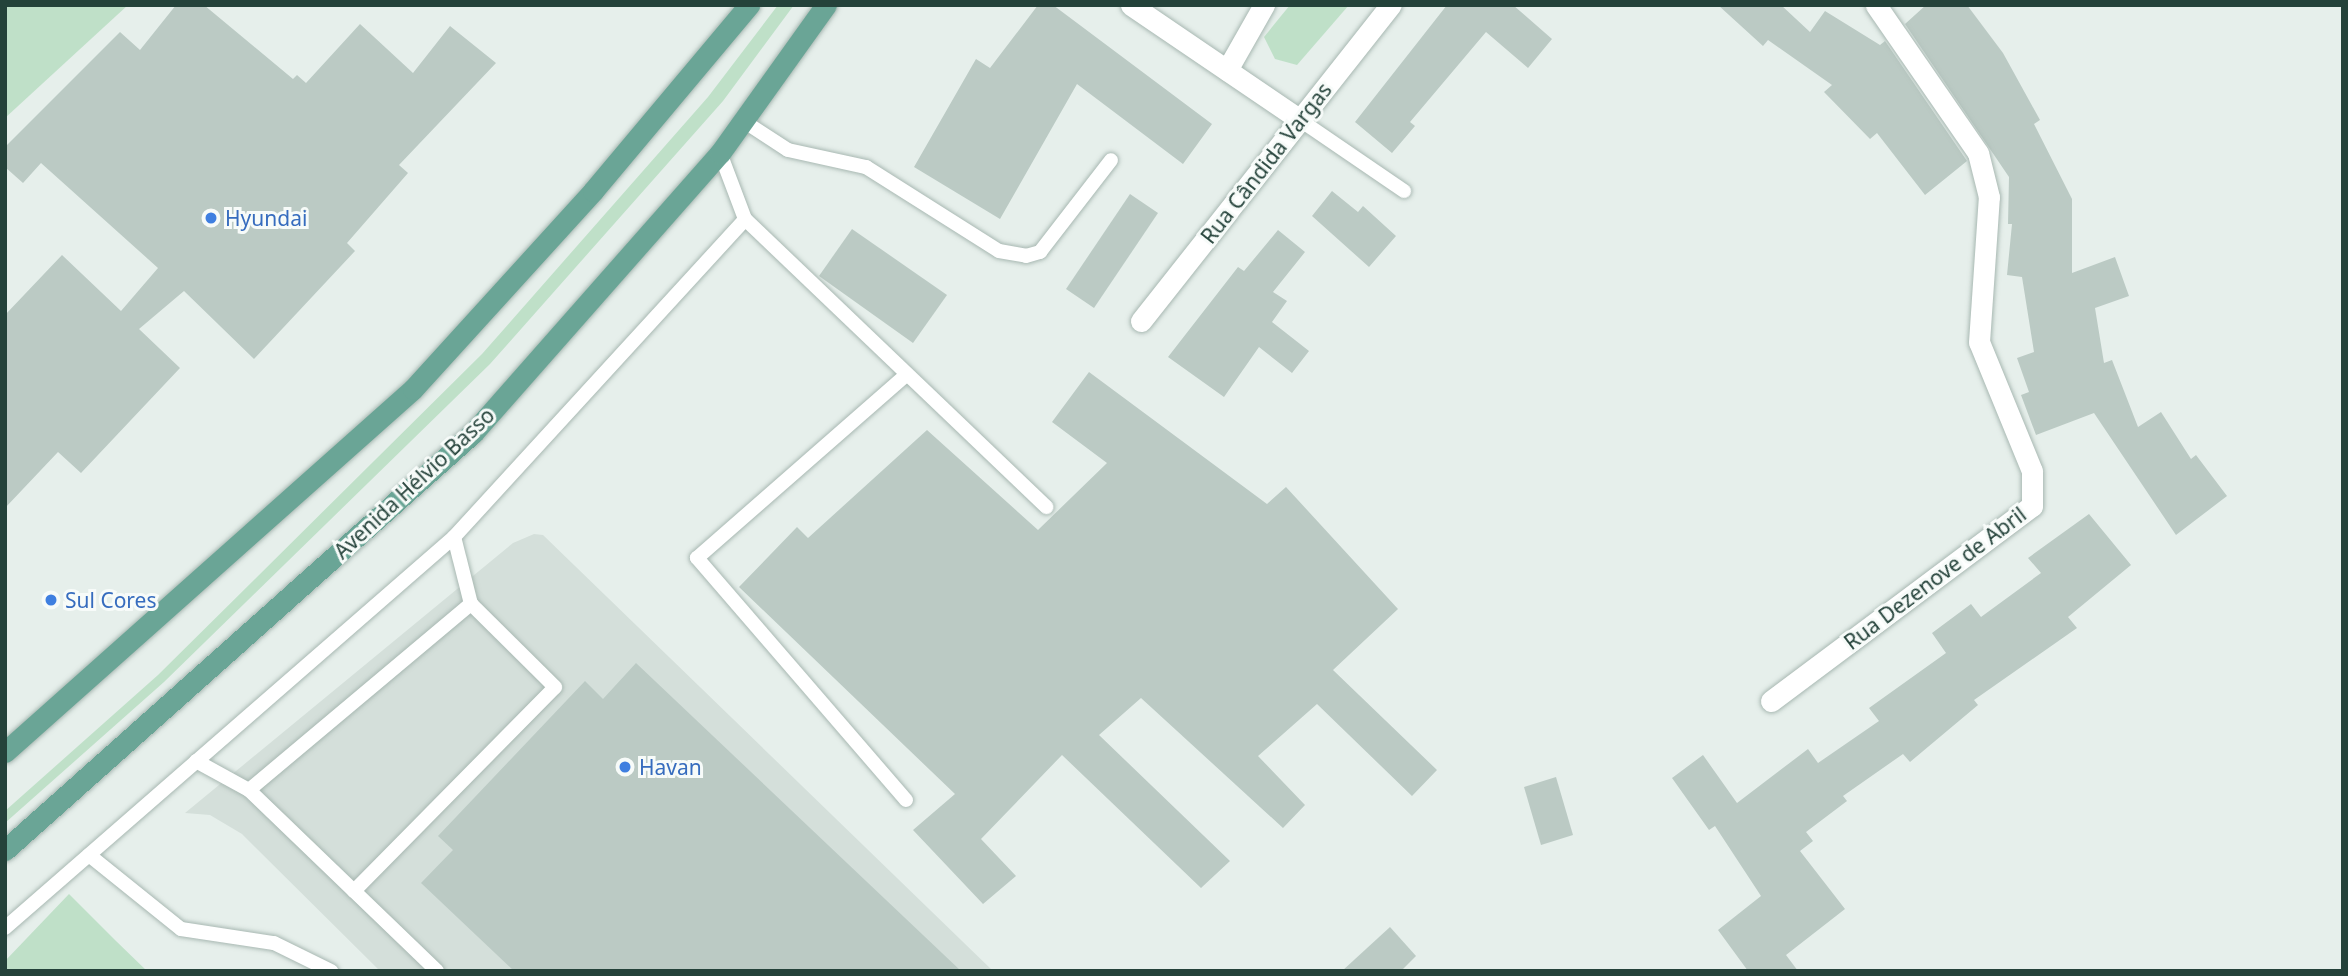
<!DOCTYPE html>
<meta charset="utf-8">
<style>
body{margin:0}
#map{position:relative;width:2348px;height:976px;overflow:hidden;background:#e6efeb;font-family:"Noto Sans",sans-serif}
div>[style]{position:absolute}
.built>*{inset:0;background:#d4dfda}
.green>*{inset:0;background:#bfe0c8}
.building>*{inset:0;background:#bbcac4}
.roads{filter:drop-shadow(0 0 2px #a8b8b2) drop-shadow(0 0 2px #a8b8b2)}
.service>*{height:14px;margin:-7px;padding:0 7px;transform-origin:7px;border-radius:7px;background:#fff}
.minor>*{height:21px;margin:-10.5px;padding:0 10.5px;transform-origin:10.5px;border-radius:10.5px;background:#fff}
.primary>*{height:21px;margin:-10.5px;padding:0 10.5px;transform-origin:10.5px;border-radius:10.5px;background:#6aa596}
.dots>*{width:19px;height:19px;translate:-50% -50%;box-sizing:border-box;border:4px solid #f7fbf9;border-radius:50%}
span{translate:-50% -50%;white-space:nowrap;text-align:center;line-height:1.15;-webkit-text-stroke:6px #f7fbf9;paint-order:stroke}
.street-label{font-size:21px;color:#24423a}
.shop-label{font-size:21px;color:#366cbe}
.left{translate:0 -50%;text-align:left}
.frame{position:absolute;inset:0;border:7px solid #24423a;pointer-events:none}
</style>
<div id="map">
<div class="built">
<i style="clip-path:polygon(534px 534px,543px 535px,993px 971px,380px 971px,242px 834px,210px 815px,185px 813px,513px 543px)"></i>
</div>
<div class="green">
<i style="clip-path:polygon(5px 5px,128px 5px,5px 118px)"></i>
<i style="clip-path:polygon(778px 5px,794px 5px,723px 101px,490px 364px,164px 682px,5px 823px,5px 811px,158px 675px,482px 354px,708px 97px)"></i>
<i style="clip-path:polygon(1290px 5px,1349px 5px,1297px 65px,1275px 59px,1264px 37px)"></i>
<i style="clip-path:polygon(69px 894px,116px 941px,147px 971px,5px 971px,5px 961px)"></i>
</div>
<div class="building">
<i style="clip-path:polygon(176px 5px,204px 5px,293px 79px,297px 75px,306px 83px,360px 24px,413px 73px,450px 26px,496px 63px,399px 165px,408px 173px,347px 243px,355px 251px,254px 359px,184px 291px,139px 329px,180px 368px,81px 473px,58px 452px,5px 508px,5px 315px,62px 255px,121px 311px,158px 268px,41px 163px,23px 183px,5px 167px,5px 147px,120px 32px,140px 50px)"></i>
<i style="clip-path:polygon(1038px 5px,1053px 5px,1212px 124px,1183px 164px,1077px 84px,1000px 219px,914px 167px,976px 59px,990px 68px)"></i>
<i style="clip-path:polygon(1447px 5px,1513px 5px,1552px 39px,1528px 68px,1486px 32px,1410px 122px,1415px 126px,1392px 153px,1355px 122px)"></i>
<i style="clip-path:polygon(1718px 5px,1781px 5px,1810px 32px,1825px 11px,1880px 45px,1885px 41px,1967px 161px,1925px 195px,1877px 133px,1870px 139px,1824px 92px,1832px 85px,1768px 40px,1763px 46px)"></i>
<i style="clip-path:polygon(1926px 5px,1967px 5px,2003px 53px,2040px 120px,2034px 124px,2072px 199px,2072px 273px,2115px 257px,2129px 296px,2095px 308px,2104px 363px,2112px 360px,2138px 427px,2161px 412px,2191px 459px,2196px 455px,2227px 496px,2176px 535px,2094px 413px,2036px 435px,2021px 395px,2029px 392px,2017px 358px,2034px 352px,2022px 277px,2007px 275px,2012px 224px,2008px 224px,2009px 177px,1905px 24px)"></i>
<i style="clip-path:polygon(1332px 191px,1358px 212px,1363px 206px,1396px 236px,1369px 267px,1312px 216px)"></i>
<i style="clip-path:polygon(1130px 194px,1158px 213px,1094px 308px,1066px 289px)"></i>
<i style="clip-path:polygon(852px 229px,947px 295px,913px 343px,819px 276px)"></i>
<i style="clip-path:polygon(1278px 230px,1305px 252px,1273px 292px,1287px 301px,1272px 322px,1309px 351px,1292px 373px,1259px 347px,1224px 397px,1168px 357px,1238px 267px,1244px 271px)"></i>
<i style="clip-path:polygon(1089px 372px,1267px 504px,1286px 487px,1398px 609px,1333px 670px,1437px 770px,1412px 796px,1317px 704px,1258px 756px,1305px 805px,1283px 828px,1141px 698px,1099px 735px,1230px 861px,1201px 888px,1062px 755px,981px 839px,1016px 876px,983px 904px,913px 830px,955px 794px,739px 587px,797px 527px,808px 538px,927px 430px,1038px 530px,1107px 463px,1052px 422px)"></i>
<i style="clip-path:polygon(2089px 514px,2131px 565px,2068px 617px,2077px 628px,1974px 700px,1978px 705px,1910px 762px,1903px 754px,1843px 796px,1847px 801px,1806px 832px,1813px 841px,1800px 851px,1845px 909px,1786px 955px,1798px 971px,1748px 971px,1718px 930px,1761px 896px,1715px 826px,1709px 830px,1672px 778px,1703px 755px,1737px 803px,1808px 749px,1818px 763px,1879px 721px,1869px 708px,1946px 653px,1932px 633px,1971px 604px,1981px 617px,2041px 573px,2028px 558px)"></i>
<i style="clip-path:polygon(636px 663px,961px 971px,514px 971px,421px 883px,453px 850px,438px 836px,585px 681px,603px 699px)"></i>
<i style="clip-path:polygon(1556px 777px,1573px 835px,1541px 845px,1524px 787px)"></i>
<i style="clip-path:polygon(1390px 927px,1416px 956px,1401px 971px,1342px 971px)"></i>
</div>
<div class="roads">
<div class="service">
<i style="left:1300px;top:120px;width:126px;rotate:34.3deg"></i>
<i style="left:745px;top:122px;width:51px;rotate:33.1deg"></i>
<i style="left:788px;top:150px;width:80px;rotate:12.3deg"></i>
<i style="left:866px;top:167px;width:157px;rotate:32.3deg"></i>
<i style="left:999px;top:251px;width:27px;rotate:10deg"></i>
<i style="left:1026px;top:256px;width:15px;rotate:-16deg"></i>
<i style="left:1040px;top:252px;width:116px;rotate:-52.3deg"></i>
<i style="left:745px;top:219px;width:417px;rotate:43.7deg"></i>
<i style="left:196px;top:761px;width:60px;rotate:28.7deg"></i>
<i style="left:249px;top:790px;width:290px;rotate:-40deg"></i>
<i style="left:471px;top:604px;width:69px;rotate:-104.2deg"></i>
<i style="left:249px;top:790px;width:146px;rotate:43.9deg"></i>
<i style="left:354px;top:891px;width:286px;rotate:-45.4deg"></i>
<i style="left:555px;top:687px;width:118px;rotate:-135.3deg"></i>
<i style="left:906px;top:800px;width:320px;rotate:-130.8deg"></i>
<i style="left:697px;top:558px;width:279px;rotate:-41.2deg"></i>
<i style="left:89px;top:855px;width:118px;rotate:38.8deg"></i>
<i style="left:181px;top:929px;width:94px;rotate:8.6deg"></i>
<i style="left:274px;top:943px;width:64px;rotate:26.2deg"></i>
<i style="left:354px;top:891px;width:115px;rotate:43.9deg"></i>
<i style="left:5px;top:928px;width:595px;rotate:-41.05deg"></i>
<i style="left:454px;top:537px;width:431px;rotate:-47.5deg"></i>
<i style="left:745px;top:219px;width:71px;rotate:-110.7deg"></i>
</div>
<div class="minor">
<i style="left:1131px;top:5px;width:204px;rotate:34.2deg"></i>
<i style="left:1227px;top:70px;width:75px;rotate:-60.4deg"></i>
<i style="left:1141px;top:321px;width:403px;rotate:-51.7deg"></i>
<i style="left:1771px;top:701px;width:326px;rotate:-36.8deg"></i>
<i style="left:2032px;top:506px;width:35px;rotate:-90deg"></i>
<i style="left:2032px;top:471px;width:139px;rotate:-112.3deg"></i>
<i style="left:1979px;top:342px;width:145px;rotate:-86.1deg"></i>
<i style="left:1989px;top:197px;width:45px;rotate:-104deg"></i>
<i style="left:1978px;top:153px;width:180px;rotate:-124.6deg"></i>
</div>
<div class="primary">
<i style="left:5px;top:752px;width:546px;rotate:-41.66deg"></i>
<i style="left:413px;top:389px;width:268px;rotate:-47.7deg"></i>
<i style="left:593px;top:191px;width:243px;rotate:-50deg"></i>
<i style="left:5px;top:850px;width:627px;rotate:-41.7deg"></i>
<i style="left:473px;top:433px;width:373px;rotate:-48.6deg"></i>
<i style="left:720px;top:153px;width:182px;rotate:-54.4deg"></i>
</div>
</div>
<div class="dots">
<i style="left:211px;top:218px;background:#3f7fe0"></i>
<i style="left:51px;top:600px;background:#3f7fe0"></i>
<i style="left:625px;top:767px;background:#3f7fe0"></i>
</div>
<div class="street-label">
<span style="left:1266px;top:163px;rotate:-52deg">Rua Cândida Vargas</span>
<span style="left:414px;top:483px;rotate:-43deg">Avenida Hélvio Basso</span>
<span style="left:1935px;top:578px;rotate:-37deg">Rua Dezenove de Abril</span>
</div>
<div class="shop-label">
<span class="left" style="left:225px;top:218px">Hyundai</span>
<span class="left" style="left:65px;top:600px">Sul Cores</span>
<span class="left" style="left:639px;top:767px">Havan</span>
</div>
<div class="frame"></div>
</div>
